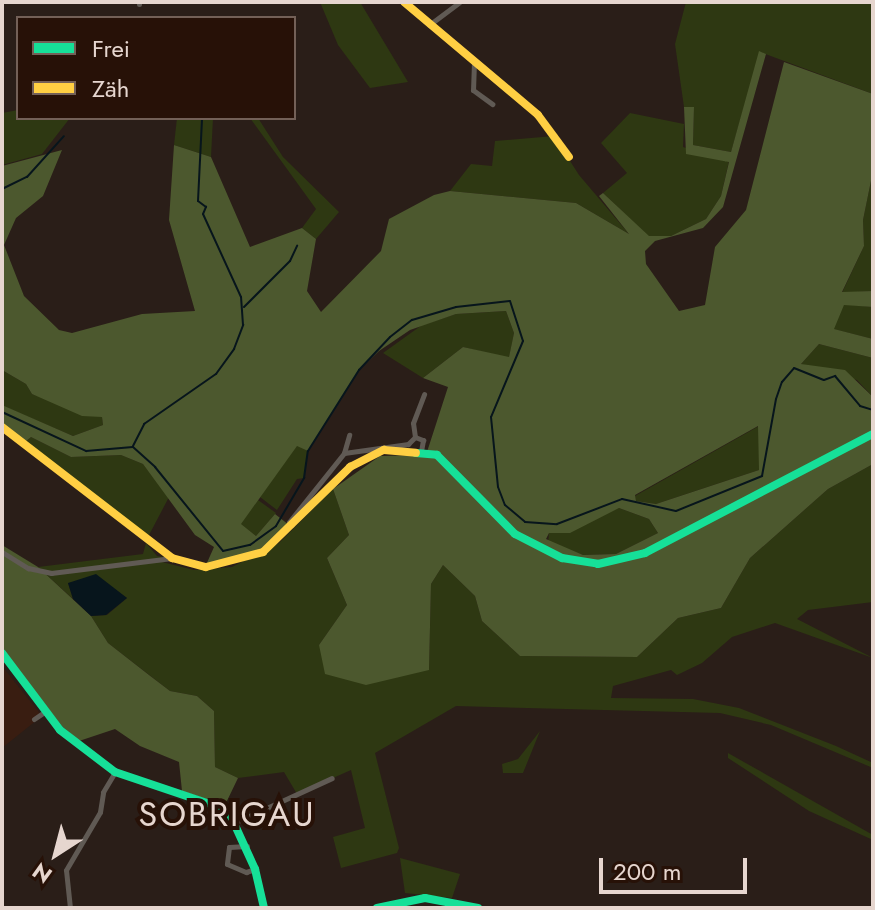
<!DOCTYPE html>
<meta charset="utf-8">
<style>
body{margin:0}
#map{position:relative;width:875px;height:910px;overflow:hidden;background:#2a1e18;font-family:Jost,sans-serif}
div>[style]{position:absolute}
.built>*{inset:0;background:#391d11}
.green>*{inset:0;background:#2e3812}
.forest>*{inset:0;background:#4c582e}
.water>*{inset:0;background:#07151c}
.stream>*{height:2px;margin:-1px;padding:0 1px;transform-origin:1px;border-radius:1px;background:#07151c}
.street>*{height:5px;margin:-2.5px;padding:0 2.5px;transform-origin:2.5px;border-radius:2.5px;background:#605a54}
.fast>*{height:8px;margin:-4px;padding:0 4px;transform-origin:4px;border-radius:4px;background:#16e098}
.slow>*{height:8px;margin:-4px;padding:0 4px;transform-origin:4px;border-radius:4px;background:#ffcf43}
span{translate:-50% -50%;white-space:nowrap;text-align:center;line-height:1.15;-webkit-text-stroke:8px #271107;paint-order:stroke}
.quarter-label{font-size:34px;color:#e6d6cf;letter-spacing:2px}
.frame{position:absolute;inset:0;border:4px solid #e6d6cf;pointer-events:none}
.legend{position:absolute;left:16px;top:16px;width:280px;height:104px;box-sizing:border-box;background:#271107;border:2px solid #736057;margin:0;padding:10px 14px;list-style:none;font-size:24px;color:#e6d6cf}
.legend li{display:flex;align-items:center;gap:16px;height:40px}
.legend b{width:40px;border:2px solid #736057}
.north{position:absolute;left:16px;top:814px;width:80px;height:80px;-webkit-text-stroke:6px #271107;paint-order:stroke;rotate:216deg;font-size:22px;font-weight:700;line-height:32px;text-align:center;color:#e6d6cf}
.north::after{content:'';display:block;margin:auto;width:28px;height:36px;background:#e6d6cf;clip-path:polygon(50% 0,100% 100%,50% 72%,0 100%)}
.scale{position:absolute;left:599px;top:858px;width:148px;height:36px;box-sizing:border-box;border:4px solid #e6d6cf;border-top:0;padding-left:10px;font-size:24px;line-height:28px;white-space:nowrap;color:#e6d6cf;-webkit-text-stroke:6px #271107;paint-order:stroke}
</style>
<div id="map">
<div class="built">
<i style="clip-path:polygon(2px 666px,42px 716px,2px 748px)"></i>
</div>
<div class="green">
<i style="clip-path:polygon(320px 2px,360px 2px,408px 82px,370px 88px,338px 45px)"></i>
<i style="clip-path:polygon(686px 2px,873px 2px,873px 94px,760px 52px,731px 152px,693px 145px,694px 108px,684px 107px,675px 44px)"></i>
<i style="clip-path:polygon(18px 110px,18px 118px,70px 118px,42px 154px,2px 165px,2px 113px)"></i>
<i style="clip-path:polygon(630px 113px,684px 124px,683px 147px,729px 161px,721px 196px,706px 219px,671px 236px,648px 236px,603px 193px,627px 173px,601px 143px)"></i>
<i style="clip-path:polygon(177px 118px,213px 118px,211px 157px,174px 145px)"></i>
<i style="clip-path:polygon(250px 118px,258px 118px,283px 157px,339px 212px,316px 239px,302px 228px,316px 209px)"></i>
<i style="clip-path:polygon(554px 136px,579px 175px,629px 234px,576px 203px,450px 191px,471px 164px,492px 166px,495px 141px)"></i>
<i style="clip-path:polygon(873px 171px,873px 291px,842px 293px,864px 246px,863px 220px)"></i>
<i style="clip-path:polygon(844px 304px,873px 307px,873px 339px,833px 329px)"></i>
<i style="clip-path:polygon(506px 311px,514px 333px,509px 358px,463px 347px,423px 378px,383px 353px,422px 325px,456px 314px)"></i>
<i style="clip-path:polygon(819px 344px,873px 358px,873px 397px,857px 380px,801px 364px)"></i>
<i style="clip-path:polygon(2px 370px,26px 384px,32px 394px,102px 417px,103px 425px,73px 436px,3px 406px)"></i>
<i style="clip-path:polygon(759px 426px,759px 470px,656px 504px,636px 501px,635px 496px)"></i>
<i style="clip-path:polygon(31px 437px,71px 457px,121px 455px,143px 464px,169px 497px,148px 537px,25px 442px)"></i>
<i style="clip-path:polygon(297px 445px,308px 451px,304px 478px,297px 479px,277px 510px,260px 497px)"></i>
<i style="clip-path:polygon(873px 464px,873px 602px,808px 610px,797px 619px,873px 658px,775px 623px,732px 637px,702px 663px,677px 675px,671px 670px,613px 686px,611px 698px,693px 699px,739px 708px,836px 746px,873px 763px,873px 768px,771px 725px,720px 713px,456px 706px,375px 753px,399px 848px,397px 853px,341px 868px,333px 837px,365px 828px,351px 770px,297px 794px,284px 772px,238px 778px,215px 767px,214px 711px,197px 696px,170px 691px,108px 643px,91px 616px,107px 615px,127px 598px,104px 582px,68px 583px,73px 599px,38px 567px,143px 554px,146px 543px,157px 556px,165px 557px,162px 562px,194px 570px,232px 567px,279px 543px,333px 489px,349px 535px,327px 558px,347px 605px,319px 645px,429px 670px,431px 584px,443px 565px,475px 596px,482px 621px,520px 656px,637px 657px,678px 618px,721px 608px,750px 558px,828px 489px)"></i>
<i style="clip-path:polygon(258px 500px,276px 513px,256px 536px,240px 524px)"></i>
<i style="clip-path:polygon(619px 508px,649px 519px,658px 533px,616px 554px,583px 555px,548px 543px,549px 533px)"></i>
<i style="clip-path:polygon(540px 731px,523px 773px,503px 773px,502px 764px,518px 759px)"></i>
<i style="clip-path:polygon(728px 753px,873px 835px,873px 840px,809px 811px,728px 758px)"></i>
<i style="clip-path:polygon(400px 858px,460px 874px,452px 898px,405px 893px)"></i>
</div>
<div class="forest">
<i style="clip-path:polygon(evenodd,759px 51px,766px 54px,723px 207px,703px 228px,655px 241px,645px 251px,646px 264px,679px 311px,705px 305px,715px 247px,746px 210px,784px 62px,873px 94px,873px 171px,863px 220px,864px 246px,842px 292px,873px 291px,873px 307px,844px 305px,834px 329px,873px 339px,873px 358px,819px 344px,801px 364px,845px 370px,873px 397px,873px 464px,828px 489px,750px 558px,721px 608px,678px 618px,637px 657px,520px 656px,482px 621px,475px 596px,443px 565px,431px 584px,429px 670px,366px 685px,325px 674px,319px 645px,347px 605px,327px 558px,349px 535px,333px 489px,380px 456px,426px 455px,448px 387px,423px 378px,463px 347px,509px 357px,514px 333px,506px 311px,456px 314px,410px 330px,379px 351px,359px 370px,308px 451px,297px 446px,241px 524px,256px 536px,275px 514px,289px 525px,260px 550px,206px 565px,214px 547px,195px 535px,143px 464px,121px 455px,71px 457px,31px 437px,25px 442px,2px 423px,2px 405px,73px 436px,103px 425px,102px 417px,82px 416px,32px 394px,26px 384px,2px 370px,2px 166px,62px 150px,43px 196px,16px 218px,4px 245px,24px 296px,59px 330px,72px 333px,142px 314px,195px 311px,169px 220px,174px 145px,211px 157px,250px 247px,302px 228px,316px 239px,307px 291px,321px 312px,381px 251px,389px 219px,434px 195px,450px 191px,576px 203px,629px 234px,599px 196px,603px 193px,649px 236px,671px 236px,706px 219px,721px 196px,729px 162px,686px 154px,684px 107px,694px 107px,693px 145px,731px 152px,759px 51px,758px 426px,759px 470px,656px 504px,636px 501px,635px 495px,758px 426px,759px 51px,619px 508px,649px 519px,658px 533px,616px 554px,583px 555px,546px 539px,549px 533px,570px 533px,619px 508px)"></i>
<i style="clip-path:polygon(2px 545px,38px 567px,91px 616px,108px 643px,149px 675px,170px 691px,197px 696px,214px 711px,215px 767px,238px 778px,225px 805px,182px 791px,179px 762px,140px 746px,115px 729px,79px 741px,62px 726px,2px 650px)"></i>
</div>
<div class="water">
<i style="clip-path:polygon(96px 574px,127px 598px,106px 615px,91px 616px,73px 599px,68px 583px)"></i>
</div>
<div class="stream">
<i style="left:2px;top:189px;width:28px;rotate:-26deg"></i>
<i style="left:27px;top:177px;width:55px;rotate:-47.9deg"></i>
<i style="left:244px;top:307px;width:65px;rotate:-45deg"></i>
<i style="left:290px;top:261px;width:17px;rotate:-65deg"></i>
<i style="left:2px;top:412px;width:93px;rotate:24.9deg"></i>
<i style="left:86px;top:451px;width:47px;rotate:-4.9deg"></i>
<i style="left:133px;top:447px;width:30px;rotate:42deg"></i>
<i style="left:155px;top:467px;width:108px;rotate:51deg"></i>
<i style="left:223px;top:551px;width:28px;rotate:-13deg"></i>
<i style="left:250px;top:545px;width:32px;rotate:-36deg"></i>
<i style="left:276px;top:526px;width:56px;rotate:-59.7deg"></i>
<i style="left:304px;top:478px;width:27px;rotate:-82deg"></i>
<i style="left:308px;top:451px;width:96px;rotate:-57.8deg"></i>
<i style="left:359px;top:370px;width:45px;rotate:-46.8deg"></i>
<i style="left:390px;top:337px;width:28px;rotate:-38deg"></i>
<i style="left:412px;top:320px;width:46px;rotate:-16.5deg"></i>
<i style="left:456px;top:307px;width:54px;rotate:-6.3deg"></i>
<i style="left:510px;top:301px;width:42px;rotate:72deg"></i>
<i style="left:523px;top:341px;width:82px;rotate:112.8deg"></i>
<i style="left:491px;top:417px;width:70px;rotate:84.3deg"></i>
<i style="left:498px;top:487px;width:19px;rotate:69deg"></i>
<i style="left:505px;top:505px;width:26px;rotate:40deg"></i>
<i style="left:525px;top:522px;width:32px;rotate:4deg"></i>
<i style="left:557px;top:524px;width:70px;rotate:-21deg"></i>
<i style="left:622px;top:499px;width:55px;rotate:12.5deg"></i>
<i style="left:676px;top:511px;width:93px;rotate:-22.1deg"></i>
<i style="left:762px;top:476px;width:78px;rotate:-79.7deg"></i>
<i style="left:776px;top:399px;width:18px;rotate:-71deg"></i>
<i style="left:782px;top:382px;width:18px;rotate:-49deg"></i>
<i style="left:794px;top:368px;width:32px;rotate:22deg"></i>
<i style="left:824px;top:380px;width:12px;rotate:-20deg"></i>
<i style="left:835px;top:376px;width:39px;rotate:50deg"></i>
<i style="left:860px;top:406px;width:14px;rotate:17deg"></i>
<i style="left:133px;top:446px;width:25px;rotate:-63deg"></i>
<i style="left:144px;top:424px;width:88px;rotate:-34.8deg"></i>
<i style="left:216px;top:374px;width:31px;rotate:-54deg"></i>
<i style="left:234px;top:349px;width:26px;rotate:-69deg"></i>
<i style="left:243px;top:325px;width:28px;rotate:-94deg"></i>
<i style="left:241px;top:297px;width:91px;rotate:-114.6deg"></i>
<i style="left:203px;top:214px;width:8px;rotate:-67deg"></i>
<i style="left:206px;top:207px;width:10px;rotate:-143deg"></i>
<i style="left:198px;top:201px;width:83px;rotate:-87.2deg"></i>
</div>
<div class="street">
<i style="left:139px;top:2px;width:2px;rotate:90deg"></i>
<i style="left:429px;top:25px;width:38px;rotate:-37deg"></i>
<i style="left:474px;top:62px;width:28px;rotate:92deg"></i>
<i style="left:473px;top:90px;width:24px;rotate:36deg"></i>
<i style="left:415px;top:437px;width:14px;rotate:-98deg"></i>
<i style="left:413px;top:423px;width:31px;rotate:-69deg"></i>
<i style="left:344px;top:453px;width:19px;rotate:-74deg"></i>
<i style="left:292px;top:525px;width:4px;rotate:-135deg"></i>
<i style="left:289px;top:522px;width:88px;rotate:-51.4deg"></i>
<i style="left:344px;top:453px;width:65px;rotate:-8deg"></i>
<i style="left:408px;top:444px;width:10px;rotate:-45deg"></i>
<i style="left:415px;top:437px;width:9px;rotate:21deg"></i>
<i style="left:423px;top:440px;width:11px;rotate:100deg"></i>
<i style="left:2px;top:552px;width:31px;rotate:32deg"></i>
<i style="left:28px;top:568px;width:24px;rotate:12deg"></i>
<i style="left:51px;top:573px;width:122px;rotate:-7.1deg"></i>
<i style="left:34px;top:719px;width:14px;rotate:-34deg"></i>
<i style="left:238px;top:821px;width:103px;rotate:-24.6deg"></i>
<i style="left:247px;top:846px;width:18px;rotate:177deg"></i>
<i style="left:229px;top:847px;width:17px;rotate:97deg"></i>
<i style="left:227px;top:864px;width:21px;rotate:23deg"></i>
<i style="left:246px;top:872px;width:9px;rotate:-18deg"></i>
<i style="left:70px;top:908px;width:38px;rotate:-96deg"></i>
<i style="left:66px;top:870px;width:67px;rotate:-59.6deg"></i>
<i style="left:100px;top:812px;width:20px;rotate:-81deg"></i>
<i style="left:103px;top:792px;width:23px;rotate:-59deg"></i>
</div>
<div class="fast">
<i style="left:416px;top:453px;width:21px;rotate:5deg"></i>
<i style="left:437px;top:455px;width:111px;rotate:45.4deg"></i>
<i style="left:515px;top:534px;width:53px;rotate:27.1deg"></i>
<i style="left:562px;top:558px;width:36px;rotate:9deg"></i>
<i style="left:598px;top:564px;width:48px;rotate:-13.2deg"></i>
<i style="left:645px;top:553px;width:257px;rotate:-27.6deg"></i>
<i style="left:2px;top:653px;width:96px;rotate:53deg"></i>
<i style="left:60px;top:730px;width:69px;rotate:37.4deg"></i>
<i style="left:115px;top:772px;width:119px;rotate:18.6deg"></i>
<i style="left:228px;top:810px;width:65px;rotate:65.4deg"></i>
<i style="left:255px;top:869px;width:40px;rotate:77deg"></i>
<i style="left:377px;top:908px;width:49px;rotate:-11.8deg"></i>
<i style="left:425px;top:898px;width:54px;rotate:10.7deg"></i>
</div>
<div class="slow">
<i style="left:404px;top:2px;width:175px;rotate:40.1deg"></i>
<i style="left:538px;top:115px;width:52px;rotate:53.6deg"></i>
<i style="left:2px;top:427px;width:215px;rotate:37.6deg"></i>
<i style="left:172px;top:558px;width:35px;rotate:15deg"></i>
<i style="left:206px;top:567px;width:59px;rotate:-14.7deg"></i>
<i style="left:263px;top:552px;width:122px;rotate:-44.3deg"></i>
<i style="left:350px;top:467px;width:38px;rotate:-27deg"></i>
<i style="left:384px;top:450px;width:32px;rotate:5deg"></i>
</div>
<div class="quarter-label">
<span style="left:227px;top:815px">SOBRIGAU</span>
</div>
<div class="frame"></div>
<ul class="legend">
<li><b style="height:10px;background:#16e098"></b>Frei</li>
<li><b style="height:10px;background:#ffcf43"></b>Zäh</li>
</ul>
<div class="north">N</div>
<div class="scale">200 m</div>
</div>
